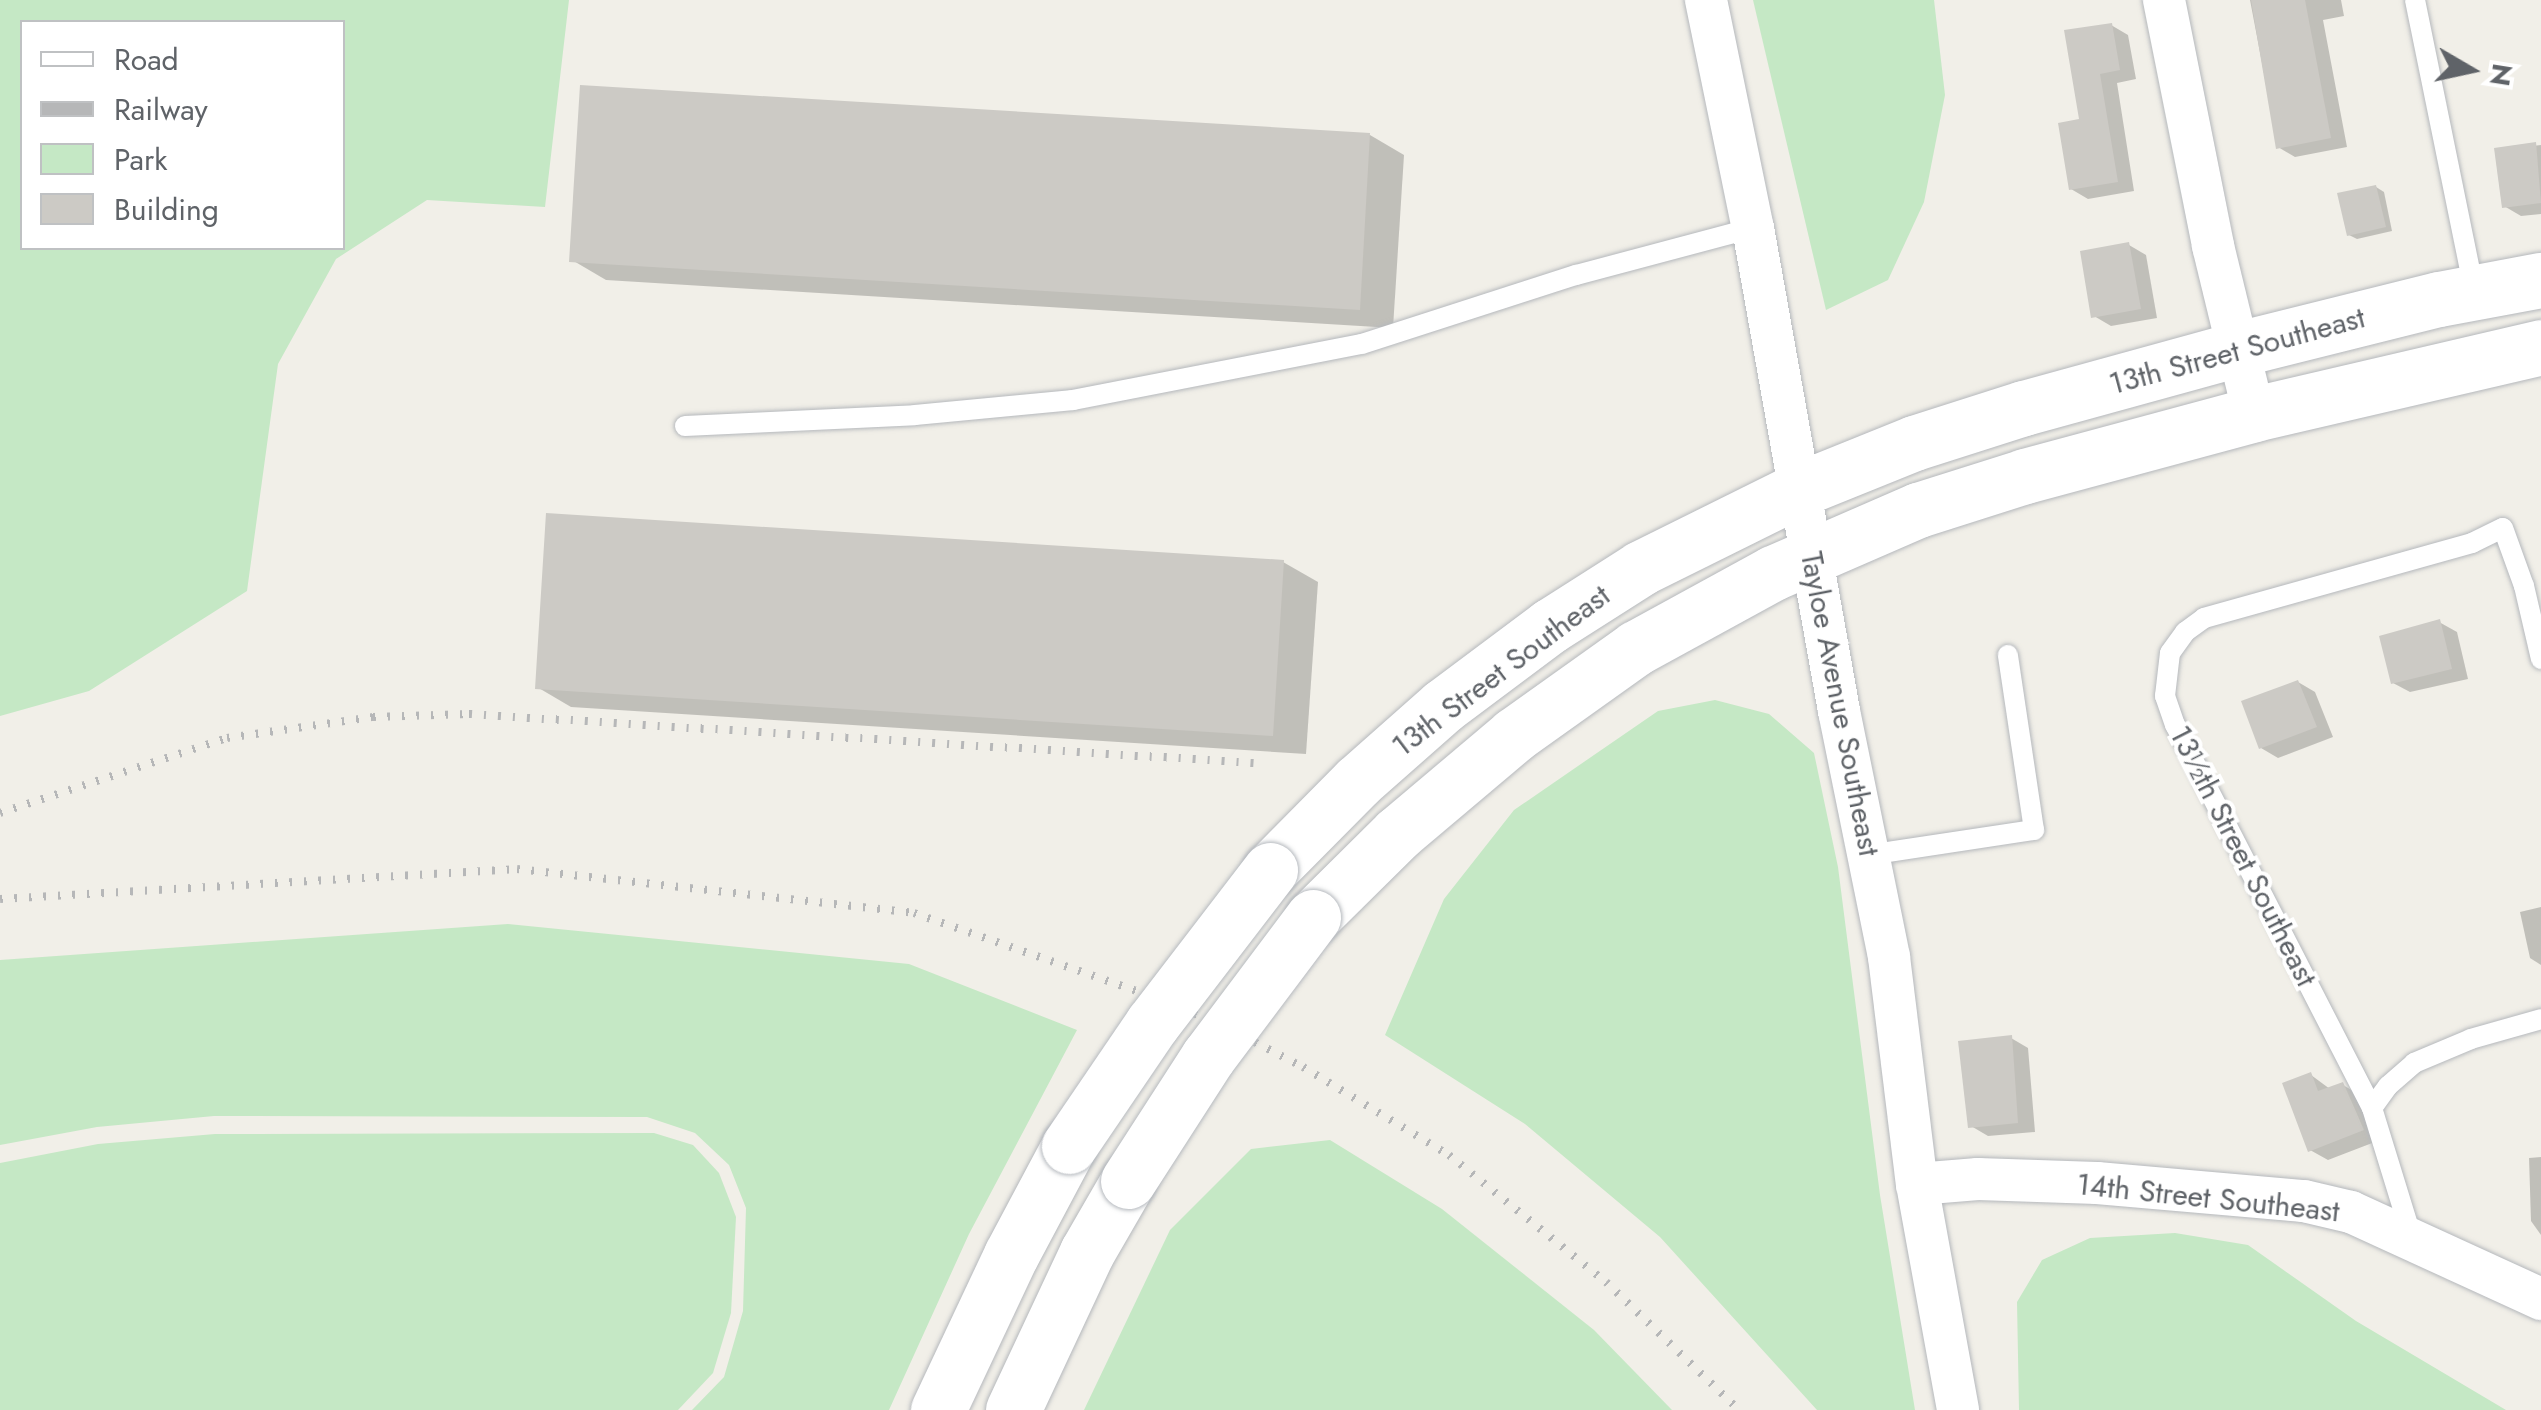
<!DOCTYPE html>
<meta charset="utf-8">
<style>
body{margin:0}
#map{position:relative;width:2541px;height:1410px;overflow:hidden;background:#f1efe8;font-family:Jost,sans-serif}
div>[style]{position:absolute}
.green>*{inset:0;background:#c5e8c5}
.shadow>*{inset:0;background:#0003}
.building>*{inset:0;background:#cccac5}
.roads{filter:drop-shadow(0 0 2px #b5b8bc) drop-shadow(0 0 2px #b5b8bc)}
.lane>*{height:20px;margin:-10px;padding:0 10px;transform-origin:10px;border-radius:10px;background:#fff}
.street>*{height:42px;margin:-21px;padding:0 21px;transform-origin:21px;border-radius:21px;background:#fff}
.secondary>*{height:55px;margin:-27.5px;padding:0 27.5px;transform-origin:27.5px;border-radius:27.5px;background:#fff}
.rail>*{height:8px;margin-top:-4px;transform-origin:0;background:repeating-linear-gradient(90deg,#b6b7b8 0 2.5px,transparent 0 14.5px)}
.bridges{filter:drop-shadow(0 0 2px #b6babf) drop-shadow(0 0 2px #b6babf)}
.secondary-bridge>*{height:55px;margin:-27.5px;padding:0 27.5px;transform-origin:27.5px;border-radius:27.5px;background:#fff}
span{translate:-50% -50%;white-space:nowrap;text-align:center;line-height:1.15;-webkit-text-stroke:8px #fff;paint-order:stroke}
.street-label{font-size:30px;color:#5f6368}
.legend{position:absolute;left:20px;top:20px;width:325px;height:230px;box-sizing:border-box;background:#fff;border:2px solid #bfc1c3;margin:0;padding:12px 18px;list-style:none;font-size:30px;color:#5f6368}
.legend li{display:flex;align-items:center;gap:20px;height:50px}
.legend b{width:50px;border:2px solid #bfc1c3}
.north{position:absolute;left:2421px;top:20px;width:100px;height:100px;-webkit-text-stroke:8px #fff;paint-order:stroke;rotate:99deg;font-size:28px;font-weight:700;line-height:40px;text-align:center;color:#5f6368}
.north::after{content:'';display:block;margin:auto;width:35px;height:45px;background:#5f6368;clip-path:polygon(50% 0,100% 100%,50% 72%,0 100%)}
</style>
<div id="map">
<div class="green">
<i style="clip-path:polygon(evenodd,0 0,569px 0,545px 207px,427px 200px,336px 259px,278px 364px,247px 591px,89px 691px,0 716px,0 0,22px 22px,342px 22px,342px 248px,22px 248px,22px 22px)"></i>
<i style="clip-path:polygon(1753px 0,1934px 0,1945px 95px,1924px 202px,1888px 280px,1826px 310px)"></i>
<i style="clip-path:polygon(1715px 700px,1769px 714px,1814px 753px,1838px 867px,1880px 1195px,1915px 1410px,1817px 1410px,1660px 1237px,1525px 1124px,1385px 1035px,1444px 899px,1514px 810px,1658px 711px)"></i>
<i style="clip-path:polygon(508px 924px,909px 964px,1077px 1030px,969px 1234px,889px 1410px,692px 1410px,724px 1377px,743px 1311px,746px 1208px,729px 1165px,695px 1133px,647px 1117px,214px 1116px,97px 1127px,0 1145px,0 960px)"></i>
<i style="clip-path:polygon(654px 1133px,693px 1145px,719px 1173px,736px 1217px,731px 1313px,713px 1373px,678px 1410px,0 1410px,0 1163px,98px 1144px,215px 1134px)"></i>
<i style="clip-path:polygon(1330px 1140px,1442px 1209px,1594px 1330px,1672px 1410px,1084px 1410px,1170px 1230px,1251px 1149px)"></i>
<i style="clip-path:polygon(2175px 1233px,2248px 1245px,2356px 1321px,2506px 1410px,2019px 1410px,2017px 1302px,2042px 1260px,2090px 1238px)"></i>
</div>
<div class="shadow">
<i style="clip-path:polygon(2250px 0,2341px 0,2344px 16px,2323px 20px,2347px 147px,2295px 157px,2278px 147px)"></i>
<i style="clip-path:polygon(2111px 25px,2128px 35px,2136px 79px,2117px 83px,2134px 191px,2088px 199px,2071px 189px)"></i>
<i style="clip-path:polygon(1370px 135px,1404px 155px,1393px 328px,606px 280px,572px 260px)"></i>
<i style="clip-path:polygon(2541px 145px,2541px 214px,2521px 216px,2504px 206px,2497px 150px)"></i>
<i style="clip-path:polygon(2376px 187px,2384px 192px,2392px 231px,2357px 239px,2349px 235px)"></i>
<i style="clip-path:polygon(2129px 245px,2146px 255px,2157px 318px,2111px 326px,2094px 316px)"></i>
<i style="clip-path:polygon(1283px 562px,1318px 582px,1306px 754px,571px 707px,537px 687px)"></i>
<i style="clip-path:polygon(2439px 622px,2457px 632px,2468px 679px,2410px 692px,2393px 683px)"></i>
<i style="clip-path:polygon(2298px 682px,2315px 692px,2333px 737px,2278px 758px,2261px 748px)"></i>
<i style="clip-path:polygon(2541px 907px,2541px 965px,2530px 958px,2520px 912px)"></i>
<i style="clip-path:polygon(2011px 1038px,2028px 1048px,2035px 1132px,1988px 1136px,1971px 1126px)"></i>
<i style="clip-path:polygon(2311px 1075px,2330px 1089px,2343px 1085px,2360px 1095px,2380px 1140px,2328px 1160px,2310px 1150px)"></i>
<i style="clip-path:polygon(2541px 1157px,2541px 1235px,2531px 1221px,2529px 1158px)"></i>
</div>
<div class="building">
<i style="clip-path:polygon(2251px 0,2305px 0,2331px 138px,2276px 149px)"></i>
<i style="clip-path:polygon(2112px 23px,2120px 70px,2100px 74px,2118px 182px,2069px 190px,2058px 123px,2079px 119px,2064px 30px)"></i>
<i style="clip-path:polygon(580px 85px,1370px 133px,1360px 310px,569px 262px)"></i>
<i style="clip-path:polygon(2536px 142px,2541px 203px,2502px 208px,2494px 148px)"></i>
<i style="clip-path:polygon(2376px 185px,2386px 227px,2347px 236px,2337px 193px)"></i>
<i style="clip-path:polygon(2129px 242px,2141px 309px,2091px 318px,2080px 251px)"></i>
<i style="clip-path:polygon(546px 513px,1284px 560px,1273px 736px,535px 689px)"></i>
<i style="clip-path:polygon(2440px 619px,2452px 669px,2391px 684px,2379px 636px)"></i>
<i style="clip-path:polygon(2298px 680px,2317px 727px,2259px 749px,2241px 701px)"></i>
<i style="clip-path:polygon(2012px 1035px,2018px 1123px,1968px 1128px,1958px 1041px)"></i>
<i style="clip-path:polygon(2311px 1072px,2318px 1091px,2343px 1082px,2364px 1130px,2308px 1152px,2282px 1083px)"></i>
</div>
<div class="roads">
<div class="lane">
<i style="left:2415px;top:0;width:296px;rotate:78.5deg"></i>
<i style="left:685px;top:426px;width:230px;rotate:-2.7deg"></i>
<i style="left:915px;top:415px;width:159px;rotate:-5.4deg"></i>
<i style="left:1073px;top:400px;width:294px;rotate:-11deg"></i>
<i style="left:1362px;top:344px;width:225px;rotate:-17.9deg"></i>
<i style="left:1576px;top:275px;width:183px;rotate:-14.9deg"></i>
<i style="left:1868px;top:855px;width:168px;rotate:-8.6deg"></i>
<i style="left:2034px;top:830px;width:177px;rotate:-98.5deg"></i>
<i style="left:2372px;top:1108px;width:431px;rotate:-117.2deg"></i>
<i style="left:2175px;top:725px;width:31px;rotate:-109deg"></i>
<i style="left:2165px;top:696px;width:43px;rotate:-83.4deg"></i>
<i style="left:2170px;top:653px;width:26px;rotate:-54deg"></i>
<i style="left:2185px;top:632px;width:24px;rotate:-36deg"></i>
<i style="left:2204px;top:618px;width:278px;rotate:-15.6deg"></i>
<i style="left:2472px;top:543px;width:34px;rotate:-26deg"></i>
<i style="left:2503px;top:528px;width:62px;rotate:70.1deg"></i>
<i style="left:2524px;top:586px;width:75px;rotate:76.9deg"></i>
<i style="left:2412px;top:1238px;width:136px;rotate:-107.1deg"></i>
<i style="left:2372px;top:1108px;width:27px;rotate:-54deg"></i>
<i style="left:2388px;top:1086px;width:35px;rotate:-41deg"></i>
<i style="left:2414px;top:1063px;width:62px;rotate:-22.8deg"></i>
<i style="left:2471px;top:1039px;width:73px;rotate:-15.9deg"></i>
</div>
<div class="street">
<i style="left:1706px;top:0;width:233px;rotate:78.4deg"></i>
<i style="left:1753px;top:228px;width:491px;rotate:79.9deg"></i>
<i style="left:1839px;top:711px;width:251px;rotate:78.5deg"></i>
<i style="left:1889px;top:957px;width:229px;rotate:83deg"></i>
<i style="left:1917px;top:1184px;width:230px;rotate:79.7deg"></i>
<i style="left:2164px;top:0;width:251px;rotate:78.7deg"></i>
<i style="left:2213px;top:246px;width:173px;rotate:76.3deg"></i>
<i style="left:1917px;top:1184px;width:61px;rotate:-4.7deg"></i>
<i style="left:1978px;top:1179px;width:119px;rotate:1.9deg"></i>
<i style="left:2097px;top:1183px;width:208px;rotate:5deg"></i>
<i style="left:2304px;top:1201px;width:48px;rotate:13.2deg"></i>
<i style="left:2351px;top:1212px;width:209px;rotate:24.6deg"></i>
</div>
<div class="secondary">
<i style="left:1270px;top:870px;width:124px;rotate:-45.3deg"></i>
<i style="left:1357px;top:782px;width:115px;rotate:-41.5deg"></i>
<i style="left:1443px;top:706px;width:134px;rotate:-36.8deg"></i>
<i style="left:1550px;top:626px;width:108px;rotate:-32.5deg"></i>
<i style="left:1641px;top:568px;width:178px;rotate:-26.4deg"></i>
<i style="left:1800px;top:489px;width:123px;rotate:-22deg"></i>
<i style="left:1914px;top:443px;width:115px;rotate:-17.7deg"></i>
<i style="left:2024px;top:408px;width:222px;rotate:-15.4deg"></i>
<i style="left:2238px;top:349px;width:207px;rotate:-14deg"></i>
<i style="left:2439px;top:299px;width:104px;rotate:-10.6deg"></i>
<i style="left:1313px;top:917px;width:120px;rotate:-44.7deg"></i>
<i style="left:1398px;top:833px;width:152px;rotate:-40.2deg"></i>
<i style="left:1514px;top:735px;width:150px;rotate:-35.5deg"></i>
<i style="left:1636px;top:648px;width:156px;rotate:-28.7deg"></i>
<i style="left:1773px;top:573px;width:158px;rotate:-23.5deg"></i>
<i style="left:1918px;top:510px;width:112px;rotate:-17.6deg"></i>
<i style="left:2025px;top:476px;width:237px;rotate:-15.1deg"></i>
<i style="left:2254px;top:414px;width:295px;rotate:-13.1deg"></i>
<i style="left:938px;top:1410px;width:171px;rotate:-64.8deg"></i>
<i style="left:1011px;top:1255px;width:123px;rotate:-62deg"></i>
<i style="left:1013px;top:1410px;width:174px;rotate:-64.9deg"></i>
<i style="left:1087px;top:1252px;width:82px;rotate:-60deg"></i>
</div>
</div>
<div class="rail">
<i style="left:0;top:813px;width:239px;rotate:-18.3deg"></i>
<i style="left:227px;top:738px;width:148px;rotate:-8.2deg"></i>
<i style="left:373px;top:717px;width:96px;rotate:-1.8deg"></i>
<i style="left:469px;top:714px;width:787px;rotate:3.57deg"></i>
<i style="left:0;top:899px;width:518px;rotate:-3.32deg"></i>
<i style="left:517px;top:869px;width:399px;rotate:6.3deg"></i>
<i style="left:914px;top:913px;width:269px;rotate:19.3deg"></i>
<i style="left:1168px;top:1002px;width:67px;rotate:23.9deg"></i>
<i style="left:1229px;top:1029px;width:83px;rotate:27.2deg"></i>
<i style="left:1303px;top:1067px;width:170px;rotate:31.1deg"></i>
<i style="left:1449px;top:1155px;width:202px;rotate:39deg"></i>
<i style="left:1606px;top:1282px;width:185px;rotate:43.9deg"></i>
</div>
<div class="bridges">
<div class="secondary-bridge">
<i style="left:1069px;top:1146px;width:148px;rotate:-55.8deg"></i>
<i style="left:1152px;top:1024px;width:194px;rotate:-52.5deg"></i>
<i style="left:1128px;top:1181px;width:148px;rotate:-57.2deg"></i>
<i style="left:1208px;top:1057px;width:175px;rotate:-53.1deg"></i>
</div>
</div>
<div class="street-label">
<span style="left:2237px;top:351px;rotate:-15deg">13th Street Southeast</span>
<span style="left:1501px;top:671px;rotate:-37deg">13th Street Southeast</span>
<span style="left:1840px;top:704px;rotate:79deg">Tayloe Avenue Southeast</span>
<span style="left:2243px;top:856px;rotate:63deg">13½th Street Southeast</span>
<span style="left:2208px;top:1198px;rotate:6deg">14th Street Southeast</span>
</div>
<ul class="legend">
<li><b style="height:12px;background:#fff"></b>Road</li>
<li><b style="height:12px;background:#b6b7b8"></b>Railway</li>
<li><b style="height:28px;background:#c5e8c5"></b>Park</li>
<li><b style="height:28px;background:#cccac5"></b>Building</li>
</ul>
<div class="north">N</div>
</div>
